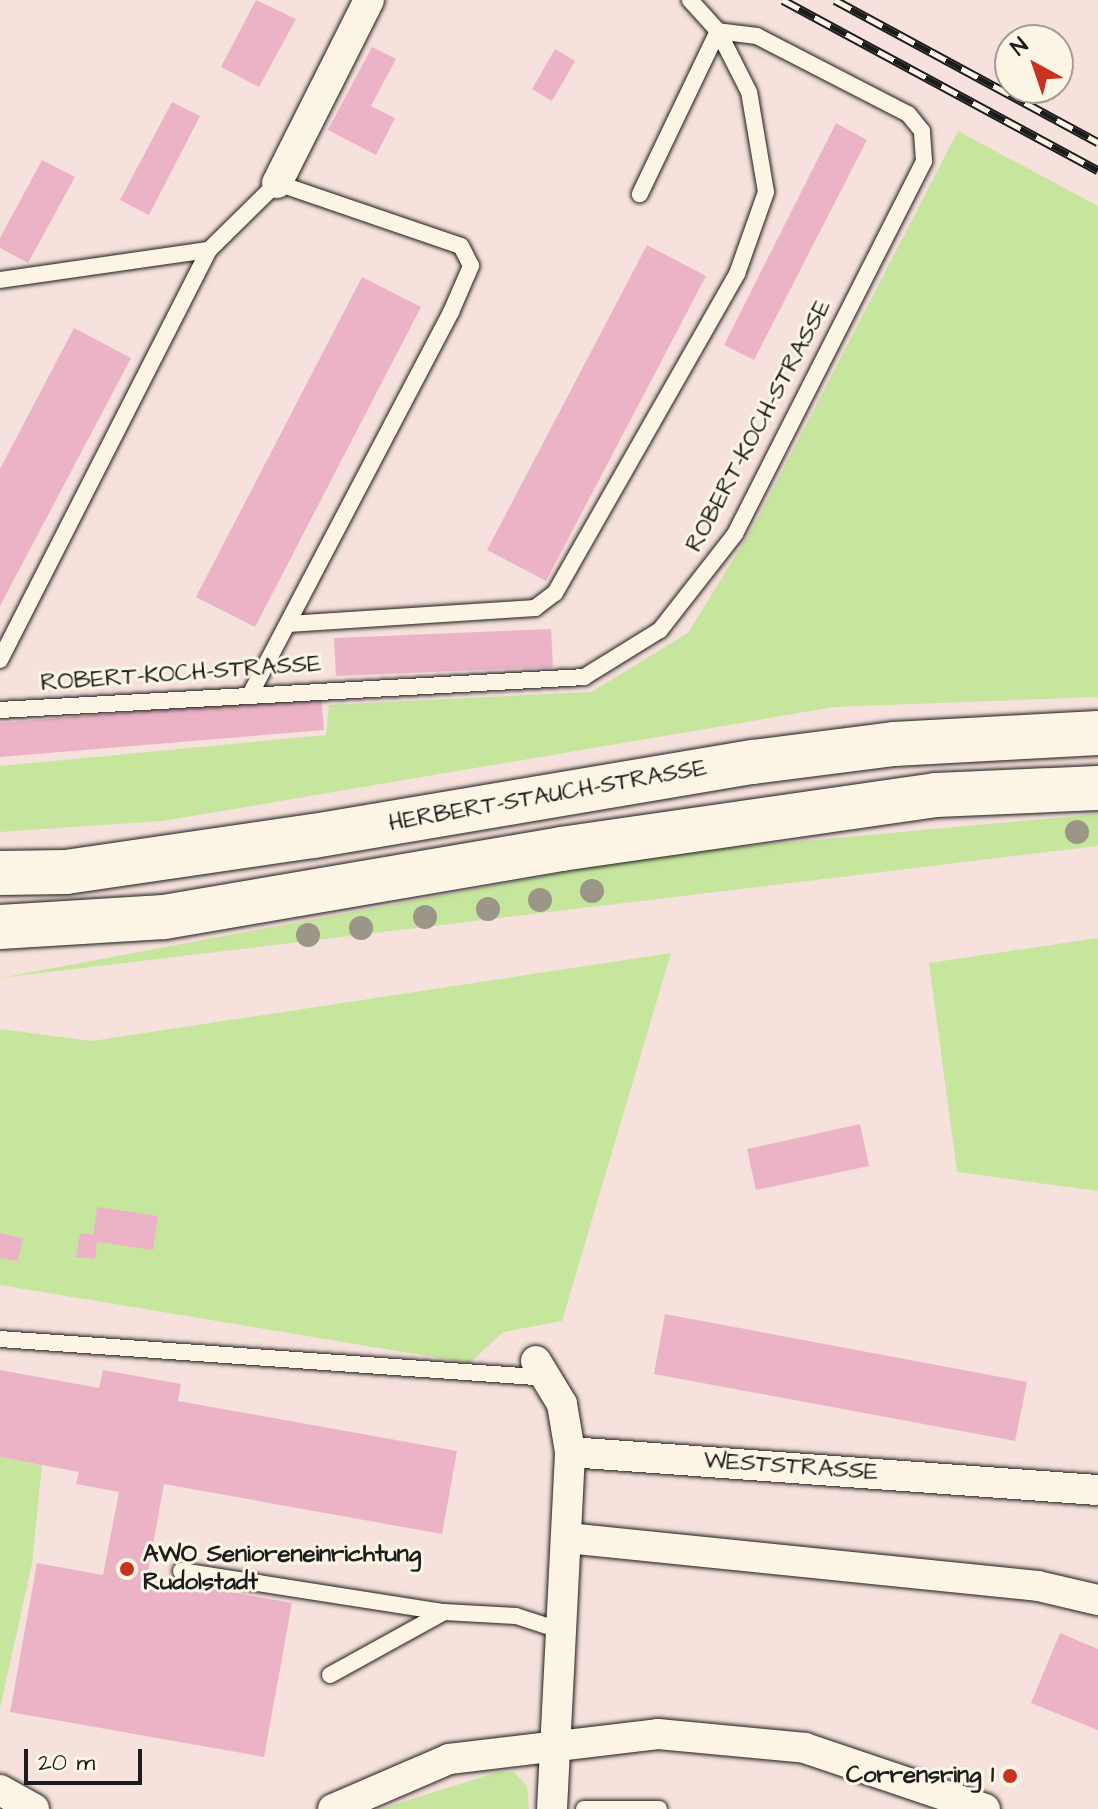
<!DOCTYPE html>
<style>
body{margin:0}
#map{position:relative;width:1098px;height:1809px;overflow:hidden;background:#f7e1dc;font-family:"Architects Daughter",sans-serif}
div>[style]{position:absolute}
.green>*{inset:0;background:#c6e69e}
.building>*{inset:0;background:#ecb3c6}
.roads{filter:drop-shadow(0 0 2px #1c1c1c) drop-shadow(0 0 2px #1c1c1c)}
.lane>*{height:16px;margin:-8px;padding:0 8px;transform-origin:8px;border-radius:8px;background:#fcf5e5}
.street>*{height:30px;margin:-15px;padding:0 15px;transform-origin:15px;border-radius:15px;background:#fcf5e5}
.primary>*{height:44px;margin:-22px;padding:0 22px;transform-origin:22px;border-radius:22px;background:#fcf5e5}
.rail>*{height:9px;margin-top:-4.5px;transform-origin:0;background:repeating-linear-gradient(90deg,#fcf5e5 0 18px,#1c1c1c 0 36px);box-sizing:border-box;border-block:2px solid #1c1c1c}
.trees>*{width:24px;height:24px;margin:-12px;border-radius:50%;background:#9b9688}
.dots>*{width:22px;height:22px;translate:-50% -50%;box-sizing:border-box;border:4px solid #fcf5e5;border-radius:50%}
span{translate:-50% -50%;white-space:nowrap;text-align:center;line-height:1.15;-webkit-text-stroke:6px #fcf5e5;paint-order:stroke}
.street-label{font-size:24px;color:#1c1c1c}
.poi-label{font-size:24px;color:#1c1c1c;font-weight:700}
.left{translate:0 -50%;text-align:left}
.right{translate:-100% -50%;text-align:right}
.north{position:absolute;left:994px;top:24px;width:80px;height:80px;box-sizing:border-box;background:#fcf5e5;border:2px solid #a29e95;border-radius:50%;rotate:320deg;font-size:22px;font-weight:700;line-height:32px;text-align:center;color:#1c1c1c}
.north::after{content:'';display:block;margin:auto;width:28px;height:36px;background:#c8321e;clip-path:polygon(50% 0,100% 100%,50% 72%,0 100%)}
.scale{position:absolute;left:24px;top:1749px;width:118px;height:36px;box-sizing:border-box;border:4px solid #1c1c1c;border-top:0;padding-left:10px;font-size:24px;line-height:28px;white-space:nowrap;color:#1c1c1c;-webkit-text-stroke:6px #fcf5e5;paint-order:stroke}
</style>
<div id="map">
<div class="green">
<i style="clip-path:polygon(958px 131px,1098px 206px,1098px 697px,834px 707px,163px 821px,0 832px,0 766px,326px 735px,329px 705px,591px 692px,688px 633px,752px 529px)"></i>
<i style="clip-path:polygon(1098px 814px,1098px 846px,0 978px,662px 854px)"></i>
<i style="clip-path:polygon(1098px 938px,1098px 1191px,957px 1172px,929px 963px)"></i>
<i style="clip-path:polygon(671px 953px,562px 1321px,503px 1332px,470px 1363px,0 1285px,0 1029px,92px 1041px)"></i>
<i style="clip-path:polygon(0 1457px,42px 1465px,32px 1564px,0 1708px)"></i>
<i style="clip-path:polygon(498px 1772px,514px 1772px,527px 1786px,529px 1809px,380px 1809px)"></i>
</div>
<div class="building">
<i style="clip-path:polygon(256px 0,296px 19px,259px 87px,221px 67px)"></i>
<i style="clip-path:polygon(372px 47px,396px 59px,371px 106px,395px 118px,376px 155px,328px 130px)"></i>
<i style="clip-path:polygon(555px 49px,575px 61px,552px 101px,532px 89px)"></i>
<i style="clip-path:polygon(172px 102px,200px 116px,149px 215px,120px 200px)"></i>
<i style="clip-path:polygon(836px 123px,867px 140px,754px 360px,724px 345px)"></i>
<i style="clip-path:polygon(42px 160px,75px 177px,28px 263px,0 248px,0 238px)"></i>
<i style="clip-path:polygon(647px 245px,706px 276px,546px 581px,487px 550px)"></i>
<i style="clip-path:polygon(362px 277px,421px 307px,255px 627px,196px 597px)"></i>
<i style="clip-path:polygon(74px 328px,131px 358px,0 606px,0 469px)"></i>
<i style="clip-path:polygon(551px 629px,553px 667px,336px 676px,334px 638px)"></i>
<i style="clip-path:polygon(321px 696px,324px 730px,0 757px,0 723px)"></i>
<i style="clip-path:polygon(860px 1124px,869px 1166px,756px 1190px,747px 1149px)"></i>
<i style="clip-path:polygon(97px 1207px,158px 1216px,153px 1250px,97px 1242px,95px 1259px,76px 1257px,80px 1233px,93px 1235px)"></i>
<i style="clip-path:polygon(0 1233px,23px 1238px,18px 1261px,0 1258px)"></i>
<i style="clip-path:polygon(665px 1314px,1027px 1382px,1015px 1441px,654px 1374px)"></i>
<i style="clip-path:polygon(0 1370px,99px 1388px,103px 1370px,181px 1384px,178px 1401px,457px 1451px,442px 1534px,164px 1484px,147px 1577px,292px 1603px,264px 1757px,10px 1712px,37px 1563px,103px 1575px,119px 1492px,76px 1484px,79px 1472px,0 1457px)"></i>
<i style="clip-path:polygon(1060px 1633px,1098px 1649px,1098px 1730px,1031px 1703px)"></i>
</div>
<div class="roads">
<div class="lane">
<i style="left:0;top:280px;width:211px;rotate:-8.2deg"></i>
<i style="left:209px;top:250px;width:95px;rotate:-44.6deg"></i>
<i style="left:277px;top:183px;width:194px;rotate:18.9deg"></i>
<i style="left:461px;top:246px;width:22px;rotate:63deg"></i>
<i style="left:471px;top:266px;width:50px;rotate:113.5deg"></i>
<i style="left:451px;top:312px;width:430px;rotate:117.7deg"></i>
<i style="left:288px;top:624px;width:248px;rotate:-3.7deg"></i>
<i style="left:535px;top:608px;width:25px;rotate:-37deg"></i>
<i style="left:555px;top:593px;width:367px;rotate:-60.3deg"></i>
<i style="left:737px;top:274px;width:87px;rotate:-70.5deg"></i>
<i style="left:766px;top:192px;width:101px;rotate:-99.6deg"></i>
<i style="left:749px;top:92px;width:68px;rotate:-116.9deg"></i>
<i style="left:718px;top:31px;width:181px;rotate:115.6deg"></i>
<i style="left:0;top:660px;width:460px;rotate:-63deg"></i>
<i style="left:0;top:710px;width:585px;rotate:-3.23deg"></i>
<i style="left:584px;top:677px;width:89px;rotate:-31.7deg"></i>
<i style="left:660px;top:630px;width:122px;rotate:-52deg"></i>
<i style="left:735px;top:534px;width:418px;rotate:-63.1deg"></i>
<i style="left:924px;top:161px;width:30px;rotate:-94deg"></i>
<i style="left:922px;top:131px;width:22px;rotate:-129deg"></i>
<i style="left:908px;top:114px;width:170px;rotate:-152.7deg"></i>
<i style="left:757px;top:36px;width:39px;rotate:-173deg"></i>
<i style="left:718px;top:31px;width:42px;rotate:-132.1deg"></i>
<i style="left:0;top:1339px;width:550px;rotate:4.06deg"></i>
<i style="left:181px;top:1571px;width:266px;rotate:8.9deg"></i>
<i style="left:330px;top:1675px;width:130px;rotate:-28.9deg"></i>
<i style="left:444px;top:1612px;width:72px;rotate:3.2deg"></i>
<i style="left:516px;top:1616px;width:45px;rotate:18deg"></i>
<i style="left:584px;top:1809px;width:75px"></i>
</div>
<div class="street">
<i style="left:277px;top:183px;width:205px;rotate:-63.3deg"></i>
<i style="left:536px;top:1361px;width:50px;rotate:58.8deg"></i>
<i style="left:562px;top:1404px;width:49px;rotate:80.5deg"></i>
<i style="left:567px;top:1538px;width:473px;rotate:5.8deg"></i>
<i style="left:1038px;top:1586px;width:62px;rotate:13.1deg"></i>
<i style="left:0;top:1790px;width:39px;rotate:29deg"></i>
<i style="left:333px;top:1809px;width:126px;rotate:-23.3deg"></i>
<i style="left:449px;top:1759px;width:210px;rotate:-6.8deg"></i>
<i style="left:658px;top:1734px;width:148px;rotate:5.4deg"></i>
<i style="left:805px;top:1748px;width:190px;rotate:18.7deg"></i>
<i style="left:552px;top:1809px;width:357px;rotate:-87.1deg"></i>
<i style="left:570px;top:1452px;width:529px;rotate:4.12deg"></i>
</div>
<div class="primary">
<i style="left:0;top:873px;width:66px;rotate:-0.9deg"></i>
<i style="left:66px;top:872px;width:251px;rotate:-8.3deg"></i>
<i style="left:314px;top:836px;width:445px;rotate:-9.6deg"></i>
<i style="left:753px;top:762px;width:142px;rotate:-7.3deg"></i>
<i style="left:894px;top:744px;width:204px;rotate:-3.1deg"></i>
<i style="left:0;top:927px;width:164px;rotate:-3.5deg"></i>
<i style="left:164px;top:917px;width:403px;rotate:-9.7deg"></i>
<i style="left:561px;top:849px;width:379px;rotate:-8.2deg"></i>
<i style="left:936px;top:795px;width:162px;rotate:-2.5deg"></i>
</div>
</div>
<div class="rail">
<i style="left:783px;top:0;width:358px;rotate:28.4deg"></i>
<i style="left:835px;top:0;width:299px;rotate:28.4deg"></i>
</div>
<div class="trees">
<i style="left:1077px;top:832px"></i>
<i style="left:592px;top:891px"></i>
<i style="left:540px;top:900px"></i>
<i style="left:488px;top:909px"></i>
<i style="left:425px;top:917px"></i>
<i style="left:361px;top:928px"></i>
<i style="left:308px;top:935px"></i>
</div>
<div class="dots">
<i style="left:127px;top:1569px;background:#c8321e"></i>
<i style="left:1010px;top:1776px;background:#c8321e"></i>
</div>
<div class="street-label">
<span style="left:759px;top:426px;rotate:-62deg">ROBERT-KOCH-STRASSE</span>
<span style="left:181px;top:674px;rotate:-4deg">ROBERT-KOCH-STRASSE</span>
<span style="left:548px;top:796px;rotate:-10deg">HERBERT-STAUCH-STRASSE</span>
<span style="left:791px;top:1467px;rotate:4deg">WESTSTRASSE</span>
</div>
<div class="poi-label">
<span class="left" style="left:143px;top:1569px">AWO Senioreneinrichtung<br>Rudolstadt</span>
<span class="right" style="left:994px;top:1776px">Corrensring 1</span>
</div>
<div class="north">N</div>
<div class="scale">20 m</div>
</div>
